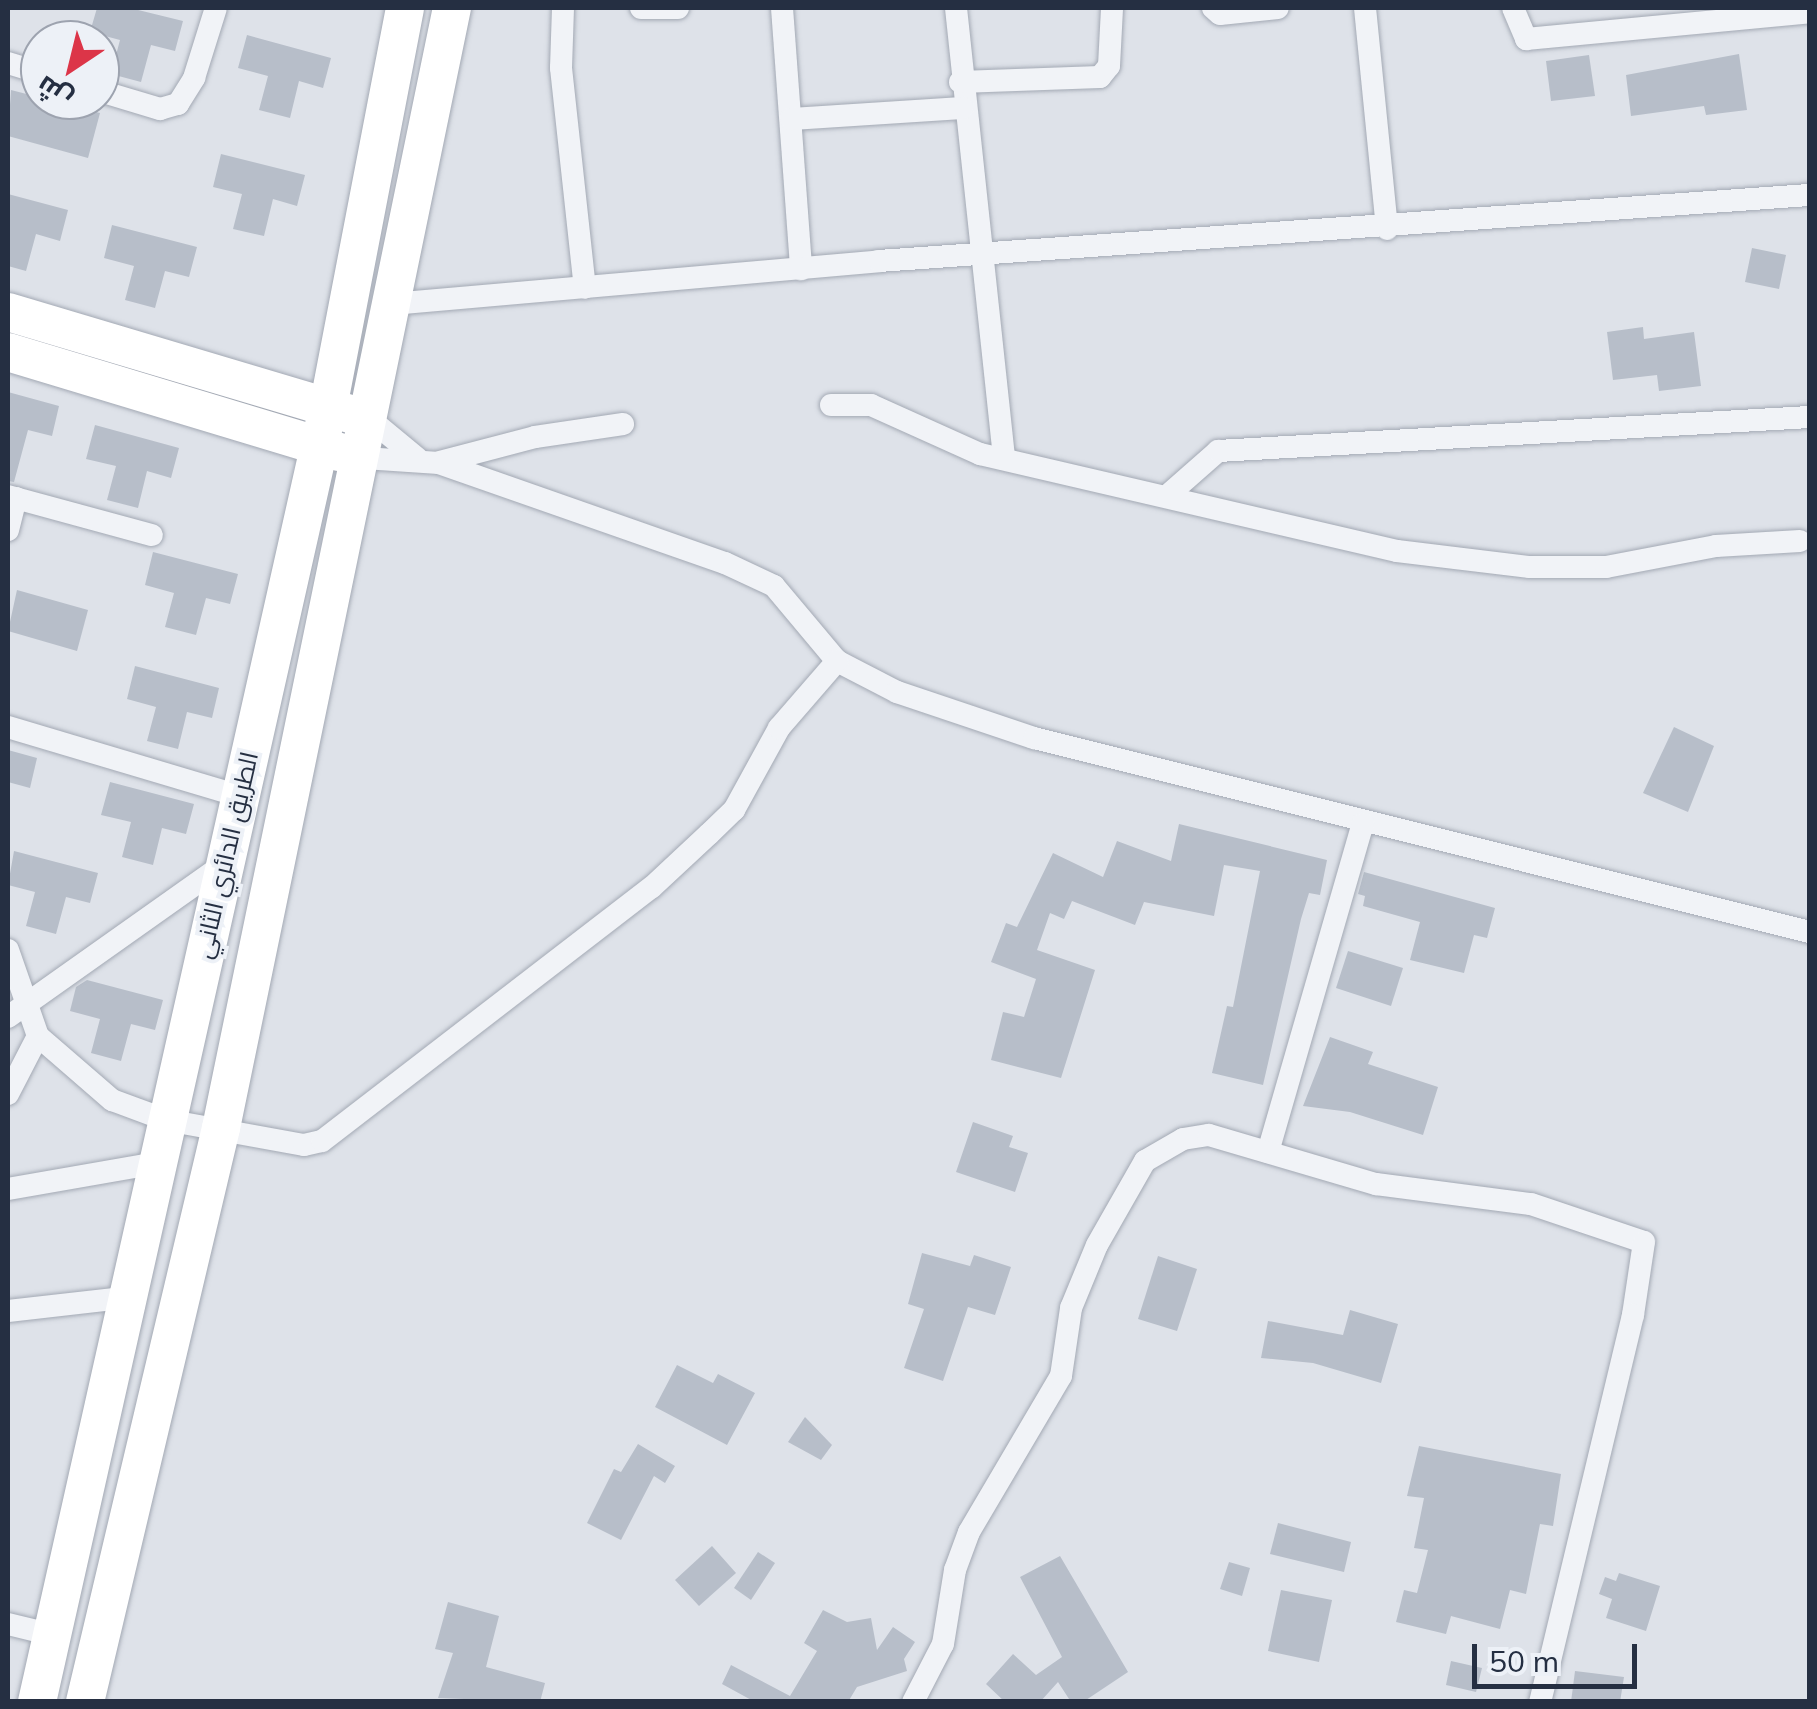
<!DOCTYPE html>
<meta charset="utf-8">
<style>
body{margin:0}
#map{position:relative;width:1817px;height:1709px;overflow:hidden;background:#dee2e9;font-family:Mulish,Cairo,sans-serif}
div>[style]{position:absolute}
.building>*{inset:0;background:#b7bec9}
.roads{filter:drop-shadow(0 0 2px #a3a9b4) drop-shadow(0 0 2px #a3a9b4)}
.minor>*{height:22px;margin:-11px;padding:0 11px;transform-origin:11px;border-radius:11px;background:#f1f3f7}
.primary>*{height:38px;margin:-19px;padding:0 19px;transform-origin:19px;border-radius:19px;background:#fff}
span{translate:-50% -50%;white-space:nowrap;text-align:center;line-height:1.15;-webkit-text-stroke:8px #edf1f7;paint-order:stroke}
.street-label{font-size:25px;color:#252f42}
.frame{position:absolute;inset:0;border:10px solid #252f42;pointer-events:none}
.north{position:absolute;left:20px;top:20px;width:100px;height:100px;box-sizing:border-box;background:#edf1f7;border:2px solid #9da3af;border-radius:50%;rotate:215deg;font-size:28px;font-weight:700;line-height:40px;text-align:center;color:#252f42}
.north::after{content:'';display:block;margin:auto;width:35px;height:45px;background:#dc3548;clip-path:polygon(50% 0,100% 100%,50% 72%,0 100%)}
.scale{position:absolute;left:1472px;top:1644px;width:165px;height:45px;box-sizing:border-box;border:5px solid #252f42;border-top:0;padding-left:12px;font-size:30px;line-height:35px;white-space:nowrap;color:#252f42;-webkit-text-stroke:8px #edf1f7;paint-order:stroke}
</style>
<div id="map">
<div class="building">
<i style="clip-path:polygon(97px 8px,130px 8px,183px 21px,175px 51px,151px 45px,141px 82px,111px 74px,120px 40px,90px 32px)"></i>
<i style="clip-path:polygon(247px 35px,331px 58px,323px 88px,299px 81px,290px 118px,259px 110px,268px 76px,238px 68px)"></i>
<i style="clip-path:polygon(1739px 54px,1747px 110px,1706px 115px,1704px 106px,1631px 116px,1626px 75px)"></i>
<i style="clip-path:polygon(1589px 55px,1595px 96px,1551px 101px,1546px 61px)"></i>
<i style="clip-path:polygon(11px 90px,100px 113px,88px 158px,8px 136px)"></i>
<i style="clip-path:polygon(221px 154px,305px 175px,297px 206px,273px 199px,264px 236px,233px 229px,242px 194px,213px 187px)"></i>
<i style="clip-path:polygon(8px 194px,68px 210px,60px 241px,36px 234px,26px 271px,8px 266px)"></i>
<i style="clip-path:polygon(112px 225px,197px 247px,189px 277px,165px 271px,155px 308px,125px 300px,134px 266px,104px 258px)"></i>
<i style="clip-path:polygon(1752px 248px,1786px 255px,1779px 289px,1745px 282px)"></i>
<i style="clip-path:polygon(1643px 327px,1644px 339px,1694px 332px,1701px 386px,1659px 391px,1657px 375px,1613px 380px,1607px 332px)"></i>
<i style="clip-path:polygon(8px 392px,59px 406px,52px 436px,28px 430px,14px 482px,8px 481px)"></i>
<i style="clip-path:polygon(95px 425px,179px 448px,171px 478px,147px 471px,138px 508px,107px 500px,116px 466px,86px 459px)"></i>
<i style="clip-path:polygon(153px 552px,238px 574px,230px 604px,206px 598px,196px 635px,165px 627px,174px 593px,145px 585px)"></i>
<i style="clip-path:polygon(17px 590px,88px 610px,77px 651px,8px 631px)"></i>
<i style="clip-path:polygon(135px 666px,219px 688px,212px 718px,187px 712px,178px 749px,147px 741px,156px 707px,127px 699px)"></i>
<i style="clip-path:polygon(1674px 727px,1714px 746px,1688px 812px,1643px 793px)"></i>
<i style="clip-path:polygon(8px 750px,37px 758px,30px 788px,8px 782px)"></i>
<i style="clip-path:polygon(110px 782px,194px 804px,186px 834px,162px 828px,153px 865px,122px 857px,131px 822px,101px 815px)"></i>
<i style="clip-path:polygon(1179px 824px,1327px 860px,1320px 895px,1309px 893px,1301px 919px,1263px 1085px,1212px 1073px,1227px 1006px,1233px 1007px,1260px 871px,1224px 865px,1214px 916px,1144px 902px,1135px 925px,1072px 901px,1064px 919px,1050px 913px,1037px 950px,1095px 970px,1061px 1078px,991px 1060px,1003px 1012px,1024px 1017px,1036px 979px,991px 962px,1006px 923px,1017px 927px,1053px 853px,1103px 877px,1117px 841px,1171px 861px)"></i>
<i style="clip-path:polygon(14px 851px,98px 873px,90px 903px,66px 897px,56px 934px,26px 926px,35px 892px,8px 885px)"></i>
<i style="clip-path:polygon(1364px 872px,1495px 908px,1487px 938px,1474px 935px,1464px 973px,1410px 960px,1420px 922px,1363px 906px,1365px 896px,1358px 894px)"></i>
<i style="clip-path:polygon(1348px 951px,1403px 968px,1391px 1006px,1336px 988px)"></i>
<i style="clip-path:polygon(87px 980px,163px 1000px,155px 1030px,131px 1024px,121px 1061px,91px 1053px,100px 1019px,70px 1011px,76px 987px)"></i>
<i style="clip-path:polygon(1330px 1037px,1373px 1052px,1368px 1064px,1438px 1087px,1423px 1135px,1350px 1112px,1303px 1106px)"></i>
<i style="clip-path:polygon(973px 1122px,1013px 1136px,1009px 1147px,1028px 1153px,1015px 1192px,956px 1172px)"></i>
<i style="clip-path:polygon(922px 1253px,970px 1266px,974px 1255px,1011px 1267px,995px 1315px,968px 1307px,943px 1381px,904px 1368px,924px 1309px,908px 1304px)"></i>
<i style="clip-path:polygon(1158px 1256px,1197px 1269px,1177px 1331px,1138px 1319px)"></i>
<i style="clip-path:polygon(1350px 1310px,1398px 1324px,1381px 1383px,1313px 1363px,1261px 1358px,1268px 1321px,1343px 1335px)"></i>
<i style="clip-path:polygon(677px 1365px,713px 1383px,718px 1374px,755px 1393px,727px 1445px,655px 1407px)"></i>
<i style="clip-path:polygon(805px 1417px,832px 1445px,821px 1460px,788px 1442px)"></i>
<i style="clip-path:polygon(638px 1444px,675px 1466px,665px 1483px,654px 1476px,621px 1540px,587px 1523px,614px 1469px,621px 1472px)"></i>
<i style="clip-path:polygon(1419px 1446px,1561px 1474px,1553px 1526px,1540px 1524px,1526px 1594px,1510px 1590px,1500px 1629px,1451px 1616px,1446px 1634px,1396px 1622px,1404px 1590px,1417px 1593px,1428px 1550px,1414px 1548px,1424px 1498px,1407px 1496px)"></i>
<i style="clip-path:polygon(1278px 1523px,1351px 1542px,1344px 1572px,1270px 1554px)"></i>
<i style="clip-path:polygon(712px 1546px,736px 1573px,699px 1606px,675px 1580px)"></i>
<i style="clip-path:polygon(758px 1552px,775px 1563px,751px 1600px,734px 1588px)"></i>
<i style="clip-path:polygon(1060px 1556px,1128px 1672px,1083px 1702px,1071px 1702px,1058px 1682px,1040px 1702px,1005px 1702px,986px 1684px,1013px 1654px,1036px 1675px,1062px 1657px,1020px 1577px)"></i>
<i style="clip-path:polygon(1229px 1562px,1250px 1568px,1242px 1596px,1220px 1589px)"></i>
<i style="clip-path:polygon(1619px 1573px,1660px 1586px,1646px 1631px,1606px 1618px,1612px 1599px,1599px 1594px,1605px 1577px,1616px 1581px)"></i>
<i style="clip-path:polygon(1281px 1590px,1332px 1600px,1319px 1662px,1268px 1651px)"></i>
<i style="clip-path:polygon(448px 1602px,499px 1616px,486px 1667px,545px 1683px,540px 1702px,438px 1698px,453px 1653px,435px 1649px)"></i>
<i style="clip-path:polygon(823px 1610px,847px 1622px,871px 1618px,877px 1650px,893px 1627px,915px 1642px,904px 1659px,907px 1671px,857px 1687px,848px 1702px,755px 1702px,722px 1684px,731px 1665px,790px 1696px,817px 1651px,804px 1643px)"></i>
<i style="clip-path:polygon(1451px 1661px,1482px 1668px,1476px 1692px,1446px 1685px)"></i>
<i style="clip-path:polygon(1575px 1671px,1624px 1677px,1620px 1702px,1571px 1702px)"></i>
</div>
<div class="roads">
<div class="minor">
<i style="left:563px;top:8px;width:60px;rotate:91.9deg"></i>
<i style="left:561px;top:68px;width:221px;rotate:83.8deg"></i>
<i style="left:641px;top:8px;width:37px"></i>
<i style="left:782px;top:8px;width:262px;rotate:85.8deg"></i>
<i style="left:956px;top:8px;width:450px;rotate:83.9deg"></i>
<i style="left:1213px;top:8px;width:9px;rotate:41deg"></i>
<i style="left:1220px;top:14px;width:58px;rotate:-5.9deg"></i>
<i style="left:1365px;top:8px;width:222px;rotate:84.3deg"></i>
<i style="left:1513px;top:8px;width:34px;rotate:67deg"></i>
<i style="left:1526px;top:39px;width:285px;rotate:-5.4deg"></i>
<i style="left:8px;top:63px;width:34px;rotate:17deg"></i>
<i style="left:960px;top:82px;width:140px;rotate:-2deg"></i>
<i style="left:1100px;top:77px;width:14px;rotate:-51deg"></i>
<i style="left:1109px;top:66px;width:58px;rotate:-87deg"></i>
<i style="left:100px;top:91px;width:63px;rotate:16.7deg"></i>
<i style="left:160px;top:109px;width:19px;rotate:-16deg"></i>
<i style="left:178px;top:104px;width:31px;rotate:-58deg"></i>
<i style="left:194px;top:78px;width:73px;rotate:-72.6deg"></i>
<i style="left:791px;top:119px;width:172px;rotate:-3.7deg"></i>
<i style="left:391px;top:304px;width:490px;rotate:-5deg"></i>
<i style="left:879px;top:261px;width:933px;rotate:-4.06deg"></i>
<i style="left:831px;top:405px;width:40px"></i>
<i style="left:871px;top:405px;width:120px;rotate:24.2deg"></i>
<i style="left:980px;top:454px;width:428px;rotate:13.1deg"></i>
<i style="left:1397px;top:551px;width:134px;rotate:6.9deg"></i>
<i style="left:1530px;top:567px;width:76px"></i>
<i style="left:1606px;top:567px;width:112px;rotate:-10.8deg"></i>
<i style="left:1716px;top:546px;width:84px;rotate:-3.4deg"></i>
<i style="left:371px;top:420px;width:60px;rotate:39.6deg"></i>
<i style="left:364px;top:458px;width:75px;rotate:3.8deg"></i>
<i style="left:439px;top:463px;width:303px;rotate:19.3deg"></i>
<i style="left:725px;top:563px;width:54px;rotate:25.1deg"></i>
<i style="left:774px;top:586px;width:98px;rotate:50deg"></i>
<i style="left:837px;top:661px;width:68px;rotate:27.3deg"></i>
<i style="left:897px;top:692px;width:145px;rotate:18.6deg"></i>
<i style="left:1034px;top:738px;width:800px;rotate:14.04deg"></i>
<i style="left:440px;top:462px;width:98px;rotate:-14.7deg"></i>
<i style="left:535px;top:437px;width:89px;rotate:-8.4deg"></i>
<i style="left:1168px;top:495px;width:67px;rotate:-41.3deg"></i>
<i style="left:1218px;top:451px;width:593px;rotate:-3.29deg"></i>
<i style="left:8px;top:496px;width:149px;rotate:15.2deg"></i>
<i style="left:8px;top:530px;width:33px;rotate:-76deg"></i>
<i style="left:8px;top:727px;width:241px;rotate:16.6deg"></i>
<i style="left:8px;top:950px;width:91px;rotate:70.8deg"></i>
<i style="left:38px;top:1036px;width:98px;rotate:40.9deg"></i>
<i style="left:112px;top:1100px;width:58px;rotate:20.3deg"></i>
<i style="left:166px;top:1120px;width:140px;rotate:10.3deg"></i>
<i style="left:304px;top:1145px;width:18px;rotate:-13deg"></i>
<i style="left:322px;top:1141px;width:415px;rotate:-37.6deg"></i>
<i style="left:651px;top:888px;width:79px;rotate:-43deg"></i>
<i style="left:709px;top:834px;width:35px;rotate:-44deg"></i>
<i style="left:734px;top:810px;width:94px;rotate:-61.2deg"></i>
<i style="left:779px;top:728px;width:89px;rotate:-49.1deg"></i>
<i style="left:8px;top:1017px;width:263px;rotate:-35.3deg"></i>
<i style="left:8px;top:1094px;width:65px;rotate:-62.7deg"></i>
<i style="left:1268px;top:1152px;width:342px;rotate:-73.9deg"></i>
<i style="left:8px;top:1189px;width:151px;rotate:-9.9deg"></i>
<i style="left:8px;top:1311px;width:123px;rotate:-6.5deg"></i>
<i style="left:8px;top:1624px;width:46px;rotate:13.7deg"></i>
<i style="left:913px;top:1702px;width:65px;rotate:-62.7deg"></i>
<i style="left:943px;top:1644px;width:75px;rotate:-80.8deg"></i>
<i style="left:955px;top:1570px;width:40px;rotate:-69.8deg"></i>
<i style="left:969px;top:1532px;width:181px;rotate:-59.5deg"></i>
<i style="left:1061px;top:1376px;width:69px;rotate:-81.6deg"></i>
<i style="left:1071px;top:1308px;width:68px;rotate:-67.6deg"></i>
<i style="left:1097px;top:1245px;width:97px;rotate:-60.3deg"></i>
<i style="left:1145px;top:1161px;width:44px;rotate:-30.1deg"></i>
<i style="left:1183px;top:1139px;width:26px;rotate:-9deg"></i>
<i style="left:1209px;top:1135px;width:174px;rotate:16.4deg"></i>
<i style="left:1376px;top:1184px;width:156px;rotate:7.4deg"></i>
<i style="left:1531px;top:1204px;width:119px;rotate:18.6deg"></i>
<i style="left:1644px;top:1242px;width:74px;rotate:98.6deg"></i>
<i style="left:1633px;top:1315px;width:398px;rotate:103.5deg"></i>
</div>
<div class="primary">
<i style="left:8px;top:312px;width:357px;rotate:16.6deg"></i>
<i style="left:8px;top:352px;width:347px;rotate:16.8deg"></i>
<i style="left:37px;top:1702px;width:1326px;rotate:-77.33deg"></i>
<i style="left:328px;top:408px;width:407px;rotate:-79.1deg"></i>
<i style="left:85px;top:1702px;width:590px;rotate:-76.67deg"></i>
<i style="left:221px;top:1128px;width:1144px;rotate:-78.35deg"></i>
</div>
</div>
<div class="street-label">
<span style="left:226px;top:855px;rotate:-77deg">الطريق الدائري الثاني</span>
</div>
<div class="frame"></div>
<div class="north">ش</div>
<div class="scale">50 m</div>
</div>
